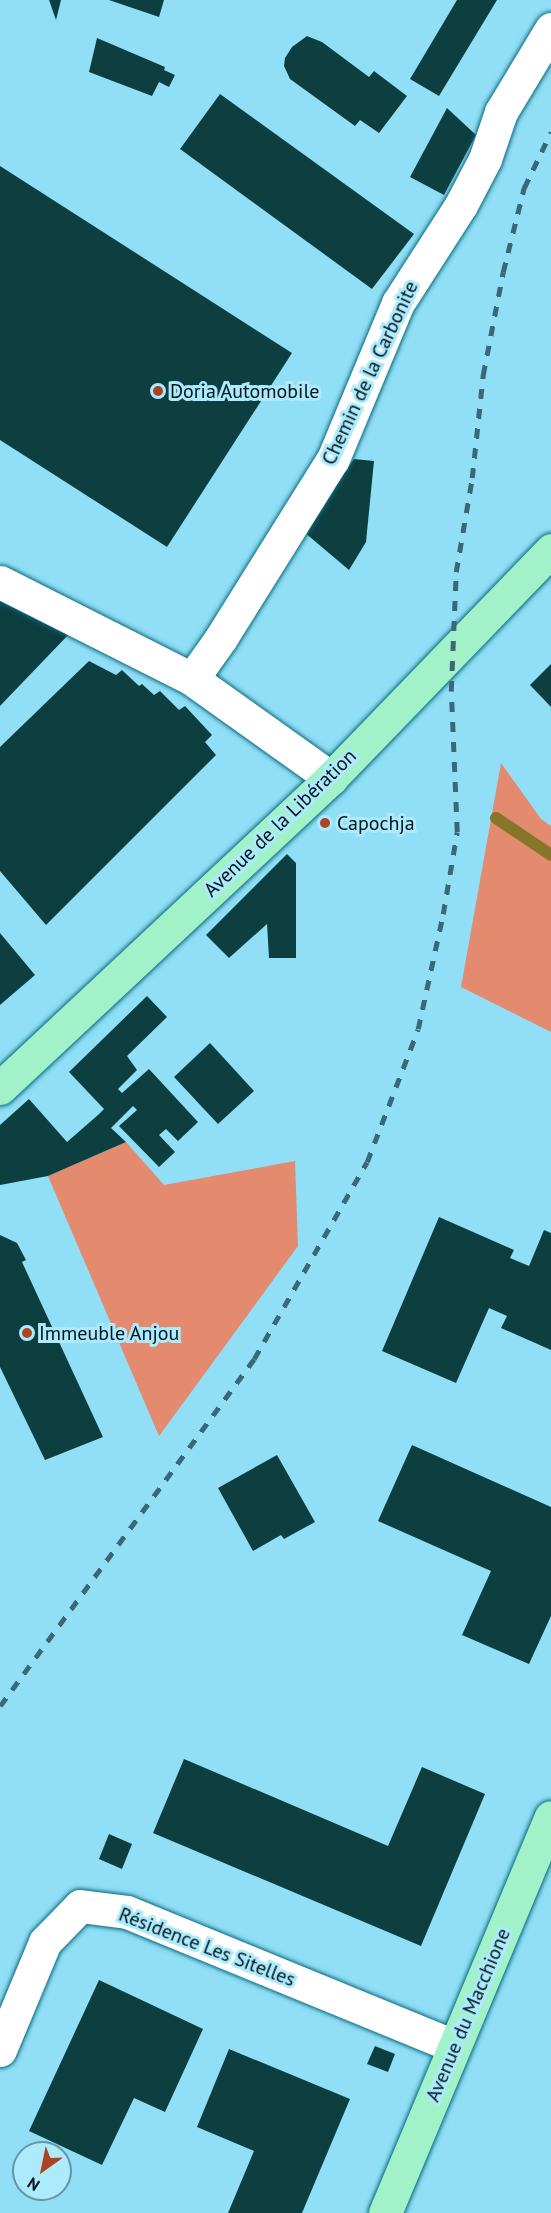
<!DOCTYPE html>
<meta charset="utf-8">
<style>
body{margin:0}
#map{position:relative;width:551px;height:2213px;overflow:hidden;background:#90dff6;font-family:"PT Sans",sans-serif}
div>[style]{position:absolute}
.green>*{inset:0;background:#e38a6f}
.stream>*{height:12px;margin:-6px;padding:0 6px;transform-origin:6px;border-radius:6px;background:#867629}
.building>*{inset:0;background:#0e3f40}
.roads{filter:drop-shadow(0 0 2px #0a6a7e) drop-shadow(0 0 2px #0a6a7e)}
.minor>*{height:33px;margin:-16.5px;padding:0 16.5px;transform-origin:16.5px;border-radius:16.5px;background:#fff}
.major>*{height:33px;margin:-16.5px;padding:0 16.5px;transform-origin:16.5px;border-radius:16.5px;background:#a1f2c8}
.rail>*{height:4.5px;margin-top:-2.25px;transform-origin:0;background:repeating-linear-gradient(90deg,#3b6876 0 10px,transparent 0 20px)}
.dots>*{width:16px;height:16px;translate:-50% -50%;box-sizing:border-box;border:3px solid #aceafc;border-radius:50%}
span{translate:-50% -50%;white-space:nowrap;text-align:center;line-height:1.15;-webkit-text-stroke:6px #aceafc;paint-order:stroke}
.street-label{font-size:20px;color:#00151c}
.poi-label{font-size:20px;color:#00151c}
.left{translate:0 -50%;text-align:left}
.north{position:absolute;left:12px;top:2141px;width:60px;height:60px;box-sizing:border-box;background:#aceafc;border:2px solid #6795a2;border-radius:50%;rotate:213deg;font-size:16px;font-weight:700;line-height:24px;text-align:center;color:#00151c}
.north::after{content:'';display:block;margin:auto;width:21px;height:27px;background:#ac4423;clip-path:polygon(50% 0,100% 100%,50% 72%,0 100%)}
</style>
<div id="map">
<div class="green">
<i style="clip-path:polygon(501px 763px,541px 819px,551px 826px,551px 1032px,461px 987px)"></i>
<i style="clip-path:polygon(126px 1142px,164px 1185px,295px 1161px,298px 1246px,159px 1436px,48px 1176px)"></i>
</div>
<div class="stream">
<i style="left:496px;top:818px;width:66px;rotate:33.9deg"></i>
</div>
<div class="building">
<i style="clip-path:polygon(49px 0,61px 0,56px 20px)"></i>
<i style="clip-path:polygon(109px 0,164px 0,159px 17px)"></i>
<i style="clip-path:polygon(457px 0,497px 0,439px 96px,410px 79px)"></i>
<i style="clip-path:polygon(307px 36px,322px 42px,369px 77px,374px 71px,407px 96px,379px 133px,360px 120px,355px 126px,290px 79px,284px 66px,285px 58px,292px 47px)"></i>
<i style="clip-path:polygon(97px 38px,165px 67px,164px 70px,175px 75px,169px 87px,159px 82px,152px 96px,89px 72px)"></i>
<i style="clip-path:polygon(220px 94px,414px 234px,372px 289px,180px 149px)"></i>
<i style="clip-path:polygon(447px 108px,476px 135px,444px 195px,410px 177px)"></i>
<i style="clip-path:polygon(0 166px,292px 353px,167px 547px,0 440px)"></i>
<i style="clip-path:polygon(354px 459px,374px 461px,366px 542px,349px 570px,304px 532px)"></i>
<i style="clip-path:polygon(0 598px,70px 633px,0 706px)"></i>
<i style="clip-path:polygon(89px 661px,116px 675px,122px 670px,139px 686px,142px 684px,154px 695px,160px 691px,179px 710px,185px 706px,212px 735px,205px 742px,216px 755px,46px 925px,0 871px,0 747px)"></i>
<i style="clip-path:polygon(551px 664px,551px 707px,530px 685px)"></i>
<i style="clip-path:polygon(287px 854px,296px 863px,296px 958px,269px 958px,267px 924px,229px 958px,206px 935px)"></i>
<i style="clip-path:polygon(0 933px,35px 975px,0 1005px)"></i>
<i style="clip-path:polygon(147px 996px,167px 1017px,127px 1056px,137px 1070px,118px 1089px,122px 1093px,149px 1069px,198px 1122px,178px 1141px,166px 1129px,159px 1135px,175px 1152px,159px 1167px,119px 1126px,137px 1110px,133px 1106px,111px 1128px,126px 1142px,48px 1176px,0 1185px,0 1125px,29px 1099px,67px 1142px,98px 1115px,104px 1109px,69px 1072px)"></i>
<i style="clip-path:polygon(210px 1043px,254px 1091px,218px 1124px,174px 1077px)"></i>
<i style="clip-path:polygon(439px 1217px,514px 1250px,510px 1258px,529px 1266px,544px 1230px,551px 1233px,551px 1350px,501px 1328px,507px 1316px,489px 1308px,456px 1383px,382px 1351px)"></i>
<i style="clip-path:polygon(0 1235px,17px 1243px,26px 1260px,22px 1262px,103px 1437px,45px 1460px,0 1367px)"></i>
<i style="clip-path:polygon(412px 1445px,551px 1507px,551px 1616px,529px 1664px,462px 1635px,491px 1571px,378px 1521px)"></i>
<i style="clip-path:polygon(277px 1455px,315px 1522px,284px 1539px,281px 1535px,253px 1551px,218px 1488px)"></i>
<i style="clip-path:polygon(184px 1759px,388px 1846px,422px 1767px,485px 1794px,421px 1946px,153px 1833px)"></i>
<i style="clip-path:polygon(109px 1834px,132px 1844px,122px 1869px,99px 1859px)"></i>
<i style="clip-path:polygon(99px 1980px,203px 2029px,165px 2112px,134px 2098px,102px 2165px,29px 2131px)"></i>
<i style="clip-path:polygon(375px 2046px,395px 2054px,388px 2072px,367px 2064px)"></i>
<i style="clip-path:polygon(229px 2049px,350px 2099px,302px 2213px,228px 2213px,254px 2151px,197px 2127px)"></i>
</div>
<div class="roads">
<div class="minor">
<i style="left:0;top:582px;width:215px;rotate:26.8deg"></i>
<i style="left:192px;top:679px;width:171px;rotate:35.5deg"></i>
<i style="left:192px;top:679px;width:50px;rotate:-54.7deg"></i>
<i style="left:221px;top:638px;width:211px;rotate:-58deg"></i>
<i style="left:333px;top:459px;width:169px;rotate:-67.4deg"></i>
<i style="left:398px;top:303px;width:117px;rotate:-57.3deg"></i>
<i style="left:461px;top:205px;width:52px;rotate:-62.4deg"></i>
<i style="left:485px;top:159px;width:50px;rotate:-71.2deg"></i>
<i style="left:501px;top:112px;width:97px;rotate:-58.9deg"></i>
<i style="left:0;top:2050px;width:117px;rotate:-67.4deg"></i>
<i style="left:45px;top:1942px;width:50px;rotate:-45.8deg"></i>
<i style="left:80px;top:1906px;width:47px;rotate:7.3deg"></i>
<i style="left:127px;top:1912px;width:352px;rotate:22.3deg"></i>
</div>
<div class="major">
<i style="left:0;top:1088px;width:453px;rotate:-43.1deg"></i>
<i style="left:331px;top:778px;width:317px;rotate:-46deg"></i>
<i style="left:385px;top:2213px;width:429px;rotate:-67.3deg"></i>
</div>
</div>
<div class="rail">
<i style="left:0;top:1706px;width:430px;rotate:-53.8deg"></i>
<i style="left:254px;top:1359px;width:227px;rotate:-60.2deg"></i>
<i style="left:367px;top:1162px;width:142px;rotate:-69deg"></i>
<i style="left:418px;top:1029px;width:118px;rotate:-77.7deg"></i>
<i style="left:443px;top:914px;width:83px;rotate:-80.3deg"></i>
<i style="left:457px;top:832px;width:141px;rotate:-92.4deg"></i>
<i style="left:451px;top:691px;width:119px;rotate:-87.6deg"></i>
<i style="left:456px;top:572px;width:95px;rotate:-80.3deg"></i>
<i style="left:472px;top:478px;width:104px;rotate:-83.9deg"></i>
<i style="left:483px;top:375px;width:105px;rotate:-79deg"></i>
<i style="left:503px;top:272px;width:87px;rotate:-76deg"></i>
<i style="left:524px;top:188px;width:62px;rotate:-64.3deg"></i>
</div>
<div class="dots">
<i style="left:158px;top:391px;background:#ac4423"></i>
<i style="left:325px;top:823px;background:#ac4423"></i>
<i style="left:27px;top:1333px;background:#ac4423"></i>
</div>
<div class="street-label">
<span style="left:370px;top:373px;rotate:-65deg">Chemin de la Carbonite</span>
<span style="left:280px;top:823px;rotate:-44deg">Avenue de la Libération</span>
<span style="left:207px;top:1947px;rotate:21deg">Résidence Les Sitelles</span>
<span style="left:468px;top:2015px;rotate:-67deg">Avenue du Macchione</span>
</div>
<div class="poi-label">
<span class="left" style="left:170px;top:391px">Doria Automobile</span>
<span class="left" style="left:337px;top:823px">Capochja</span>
<span class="left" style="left:39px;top:1333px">Immeuble Anjou</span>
</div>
<div class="north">N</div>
</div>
